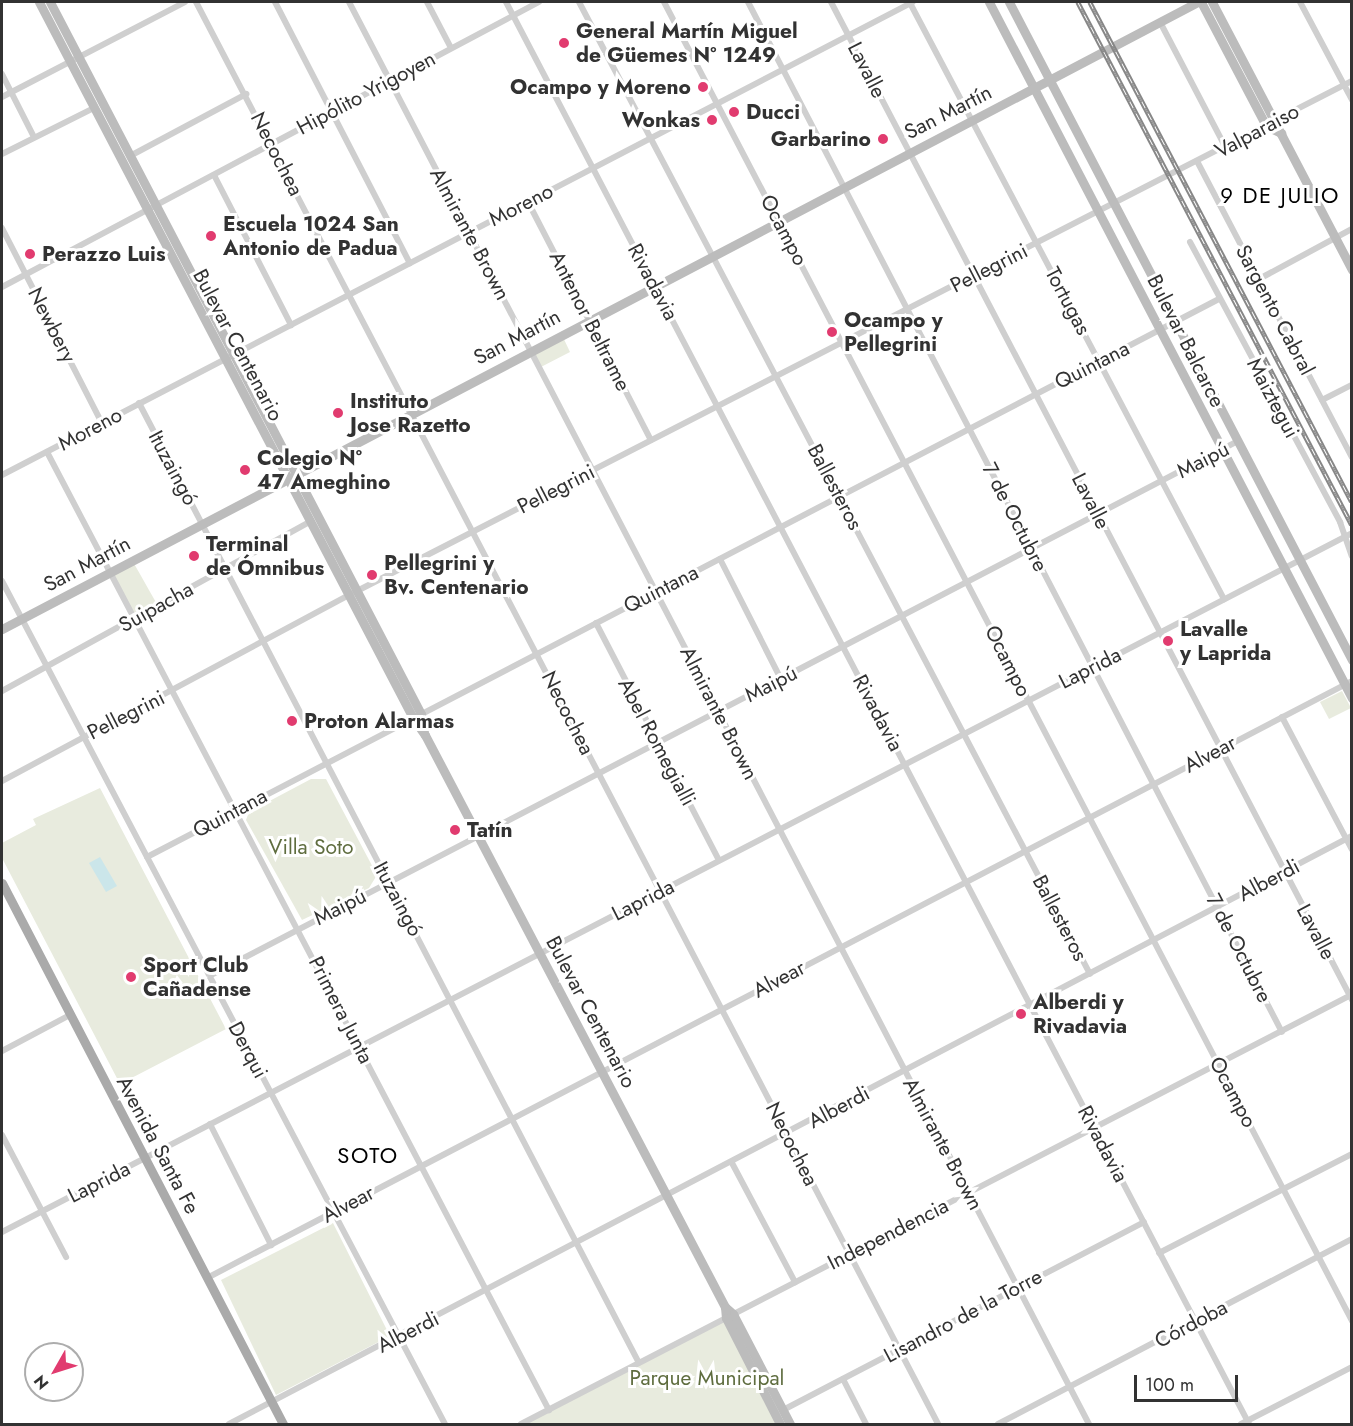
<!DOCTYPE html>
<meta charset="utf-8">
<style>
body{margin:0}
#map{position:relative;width:1353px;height:1426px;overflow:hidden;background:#fff;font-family:Jost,sans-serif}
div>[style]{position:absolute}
.green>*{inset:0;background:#e8ebde}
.water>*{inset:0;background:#cbe6ea}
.street>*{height:6px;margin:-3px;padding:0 3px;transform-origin:3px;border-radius:3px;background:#cfcfcf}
.secondary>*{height:9px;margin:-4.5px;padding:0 4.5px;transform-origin:4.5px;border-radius:4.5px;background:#bcbcbc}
.primary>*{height:9px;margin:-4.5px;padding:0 4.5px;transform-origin:4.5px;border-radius:4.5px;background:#aaa}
.rail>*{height:4.5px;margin-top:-2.25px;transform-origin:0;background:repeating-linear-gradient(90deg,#fff 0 7px,#878787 0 14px);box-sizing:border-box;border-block:2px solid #878787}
.dots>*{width:16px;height:16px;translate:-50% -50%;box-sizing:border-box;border:3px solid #fff;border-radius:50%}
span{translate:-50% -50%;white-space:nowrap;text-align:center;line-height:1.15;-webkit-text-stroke:6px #fff;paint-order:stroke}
.poi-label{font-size:21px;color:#323232;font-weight:700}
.left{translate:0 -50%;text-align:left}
.right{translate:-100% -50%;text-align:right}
.street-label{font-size:21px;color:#323232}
.park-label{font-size:21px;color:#5f6d3f}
.neighbourhood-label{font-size:22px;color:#000;letter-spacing:1.5px}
.frame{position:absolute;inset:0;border:3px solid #323232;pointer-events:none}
.north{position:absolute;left:24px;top:1342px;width:60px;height:60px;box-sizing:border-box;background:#fff;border:2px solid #adadad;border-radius:50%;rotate:231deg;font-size:16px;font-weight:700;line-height:24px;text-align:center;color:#323232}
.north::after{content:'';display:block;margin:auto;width:21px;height:27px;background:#e13b6f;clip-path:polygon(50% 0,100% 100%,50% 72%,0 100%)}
.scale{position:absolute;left:1134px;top:1375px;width:104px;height:27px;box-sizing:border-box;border:3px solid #323232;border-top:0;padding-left:8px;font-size:18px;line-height:21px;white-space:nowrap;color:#323232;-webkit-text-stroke:4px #fff;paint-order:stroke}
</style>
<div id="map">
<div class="green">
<i style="clip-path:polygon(561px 333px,570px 352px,539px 368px,530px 349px)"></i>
<i style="clip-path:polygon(132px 560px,158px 606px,134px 619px,110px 572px)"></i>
<i style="clip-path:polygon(1342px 691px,1351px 708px,1329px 719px,1320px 702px)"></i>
<i style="clip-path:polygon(311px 779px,326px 779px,377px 875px,369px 888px,302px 920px,246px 820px,249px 812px)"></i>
<i style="clip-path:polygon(100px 788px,226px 1029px,120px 1084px,2px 858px,2px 843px,36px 825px,33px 819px)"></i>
<i style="clip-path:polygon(333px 1223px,390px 1336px,276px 1395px,221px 1280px)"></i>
<i style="clip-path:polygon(726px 1318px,780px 1424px,521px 1424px)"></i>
</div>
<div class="water">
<i style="clip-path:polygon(100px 857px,117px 886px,106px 892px,89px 863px)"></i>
</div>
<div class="street">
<i style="left:196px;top:2px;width:1604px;rotate:62.44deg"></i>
<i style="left:275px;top:2px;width:294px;rotate:62.7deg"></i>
<i style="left:349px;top:2px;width:1603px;rotate:62.51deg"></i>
<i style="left:427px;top:2px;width:52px;rotate:62.4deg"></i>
<i style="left:506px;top:2px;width:1604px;rotate:62.41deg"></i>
<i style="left:579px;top:2px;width:1098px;rotate:62.27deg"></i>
<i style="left:664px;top:2px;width:1488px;rotate:62.45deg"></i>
<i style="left:748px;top:2px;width:1160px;rotate:62.6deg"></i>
<i style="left:831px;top:2px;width:1126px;rotate:62.43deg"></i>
<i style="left:1300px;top:2px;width:111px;rotate:62deg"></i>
<i style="left:910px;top:3px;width:674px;rotate:62.22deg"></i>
<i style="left:1160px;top:22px;width:142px;rotate:62.4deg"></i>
<i style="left:2px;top:74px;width:71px;rotate:63.1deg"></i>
<i style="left:2px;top:97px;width:206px;rotate:-27.4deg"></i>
<i style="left:2px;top:154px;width:103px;rotate:-26.6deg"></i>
<i style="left:130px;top:156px;width:132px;rotate:-28.1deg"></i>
<i style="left:1198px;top:163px;width:332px;rotate:62.4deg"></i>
<i style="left:214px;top:175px;width:169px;rotate:62.8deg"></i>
<i style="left:528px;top:202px;width:268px;rotate:62.7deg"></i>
<i style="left:2px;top:228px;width:219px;rotate:62.9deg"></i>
<i style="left:1190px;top:242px;width:318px;rotate:61.8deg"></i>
<i style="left:1340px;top:522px;width:36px;rotate:71deg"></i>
<i style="left:1259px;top:279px;width:106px;rotate:-28.3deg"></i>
<i style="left:2px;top:287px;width:608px;rotate:-27.96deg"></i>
<i style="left:1322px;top:400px;width:34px;rotate:-27deg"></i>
<i style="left:139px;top:403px;width:1082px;rotate:62.49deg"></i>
<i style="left:47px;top:452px;width:1082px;rotate:62.35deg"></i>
<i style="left:2px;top:475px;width:1026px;rotate:-27.44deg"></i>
<i style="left:720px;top:559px;width:135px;rotate:63.1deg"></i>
<i style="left:2px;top:581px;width:952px;rotate:62.28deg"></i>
<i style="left:596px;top:623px;width:267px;rotate:62.6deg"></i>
<i style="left:2px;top:691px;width:351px;rotate:-28.8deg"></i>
<i style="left:1282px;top:717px;width:150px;rotate:62.2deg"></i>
<i style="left:2px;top:781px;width:403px;rotate:-28.2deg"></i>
<i style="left:357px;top:591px;width:1118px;rotate:-27.14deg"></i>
<i style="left:147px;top:857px;width:1209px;rotate:-27.5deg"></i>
<i style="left:209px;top:976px;width:1160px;rotate:-27.47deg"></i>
<i style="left:2px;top:1051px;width:77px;rotate:-27.9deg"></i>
<i style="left:210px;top:1124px;width:136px;rotate:63.2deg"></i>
<i style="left:2px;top:1135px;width:138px;rotate:62.3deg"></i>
<i style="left:732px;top:1163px;width:135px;rotate:62.1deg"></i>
<i style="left:2px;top:1232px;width:1520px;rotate:-27.37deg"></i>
<i style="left:1159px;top:1253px;width:217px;rotate:-27.2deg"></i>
<i style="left:207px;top:1278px;width:1291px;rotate:-27.54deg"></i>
<i style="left:843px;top:1379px;width:51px;rotate:62.9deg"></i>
<i style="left:783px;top:1410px;width:407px;rotate:-27.5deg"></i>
<i style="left:229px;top:1424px;width:1268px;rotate:-27.64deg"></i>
<i style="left:521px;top:1424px;width:934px;rotate:-27.33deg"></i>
<i style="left:998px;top:1424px;width:399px;rotate:-27.6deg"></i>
<i style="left:1241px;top:1424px;width:125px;rotate:-27.2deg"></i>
</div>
<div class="secondary">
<i style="left:39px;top:2px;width:808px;rotate:62.42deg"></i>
<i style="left:413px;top:718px;width:21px;rotate:55deg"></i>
<i style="left:425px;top:735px;width:646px;rotate:62.32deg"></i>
<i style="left:725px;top:1307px;width:11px;rotate:41deg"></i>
<i style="left:733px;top:1314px;width:124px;rotate:62.6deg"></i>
<i style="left:50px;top:2px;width:803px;rotate:62.48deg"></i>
<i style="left:421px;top:714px;width:16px;rotate:79deg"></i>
<i style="left:989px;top:2px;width:785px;rotate:62.46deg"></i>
<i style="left:1009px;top:2px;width:742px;rotate:62.47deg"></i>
<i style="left:1201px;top:2px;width:140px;rotate:62.3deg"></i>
<i style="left:1266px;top:126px;width:17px;rotate:25deg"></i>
<i style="left:1212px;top:2px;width:302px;rotate:62.4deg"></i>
<i style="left:2px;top:629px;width:1350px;rotate:-27.67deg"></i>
<i style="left:725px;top:1307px;width:11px;rotate:85deg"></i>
<i style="left:726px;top:1318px;width:119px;rotate:63deg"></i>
</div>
<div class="primary">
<i style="left:2px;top:883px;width:610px;rotate:62.55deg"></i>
</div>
<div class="rail">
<i style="left:1078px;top:2px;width:590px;rotate:62.35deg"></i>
<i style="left:1090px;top:2px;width:564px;rotate:62.35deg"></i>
</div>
<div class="dots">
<i style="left:564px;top:43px;background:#e13b6f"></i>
<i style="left:703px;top:87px;background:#e13b6f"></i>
<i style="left:734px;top:112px;background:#e13b6f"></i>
<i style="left:712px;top:120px;background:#e13b6f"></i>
<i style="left:883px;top:139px;background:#e13b6f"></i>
<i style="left:211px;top:236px;background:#e13b6f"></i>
<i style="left:30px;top:254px;background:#e13b6f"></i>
<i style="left:832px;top:332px;background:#e13b6f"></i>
<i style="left:338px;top:413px;background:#e13b6f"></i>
<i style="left:245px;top:470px;background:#e13b6f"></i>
<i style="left:194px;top:556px;background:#e13b6f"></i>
<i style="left:372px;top:575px;background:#e13b6f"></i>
<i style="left:1168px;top:641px;background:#e13b6f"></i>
<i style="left:292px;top:721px;background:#e13b6f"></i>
<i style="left:455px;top:830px;background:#e13b6f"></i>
<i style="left:131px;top:977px;background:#e13b6f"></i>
<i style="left:1021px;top:1014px;background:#e13b6f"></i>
</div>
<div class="poi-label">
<span class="left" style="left:576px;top:43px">General Martín Miguel<br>de Güemes N° 1249</span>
<span class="right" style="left:691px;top:87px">Ocampo y Moreno</span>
<span class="left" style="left:746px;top:112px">Ducci</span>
<span class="right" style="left:700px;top:120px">Wonkas</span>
<span class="right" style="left:871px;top:139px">Garbarino</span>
<span class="left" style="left:223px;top:236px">Escuela 1024 San<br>Antonio de Padua</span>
<span class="left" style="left:42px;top:254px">Perazzo Luis</span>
<span class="left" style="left:844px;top:332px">Ocampo y<br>Pellegrini</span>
<span class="left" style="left:350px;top:413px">Instituto<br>Jose Razetto</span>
<span class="left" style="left:257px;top:470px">Colegio Nº<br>47 Ameghino</span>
<span class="left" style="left:206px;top:556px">Terminal<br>de Ómnibus</span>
<span class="left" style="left:384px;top:575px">Pellegrini y<br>Bv. Centenario</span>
<span class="left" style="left:1180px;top:641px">Lavalle<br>y Laprida</span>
<span class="left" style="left:304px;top:721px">Proton Alarmas</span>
<span class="left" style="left:467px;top:830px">Tatín</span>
<span class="left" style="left:143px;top:977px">Sport Club<br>Cañadense</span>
<span class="left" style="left:1033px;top:1014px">Alberdi y<br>Rivadavia</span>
</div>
<div class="street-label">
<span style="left:867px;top:70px;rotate:63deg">Lavalle</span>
<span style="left:366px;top:93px;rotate:-28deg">Hipólito Yrigoyen</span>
<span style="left:948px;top:112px;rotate:-27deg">San Martín</span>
<span style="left:1257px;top:131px;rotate:-28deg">Valparaiso</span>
<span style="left:277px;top:154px;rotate:63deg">Necochea</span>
<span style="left:521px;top:205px;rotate:-27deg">Moreno</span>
<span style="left:784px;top:230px;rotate:62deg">Ocampo</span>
<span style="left:470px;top:234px;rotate:62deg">Almirante Brown</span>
<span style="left:989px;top:268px;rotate:-27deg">Pellegrini</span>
<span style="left:653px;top:282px;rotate:62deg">Rivadavia</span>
<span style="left:1068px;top:301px;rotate:62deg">Tortugas</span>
<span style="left:1275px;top:310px;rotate:62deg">Sargento Cabral</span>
<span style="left:590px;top:321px;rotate:63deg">Antenor Beltrame</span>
<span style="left:52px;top:325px;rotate:63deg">Newbery</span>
<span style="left:517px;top:337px;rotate:-28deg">San Martín</span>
<span style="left:1186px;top:341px;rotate:63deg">Bulevar Balcarce</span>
<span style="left:238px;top:345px;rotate:62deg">Bulevar Centenario</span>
<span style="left:1092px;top:365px;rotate:-27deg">Quintana</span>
<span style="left:1273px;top:398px;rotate:62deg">Maiztegui</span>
<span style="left:90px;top:429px;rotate:-28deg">Moreno</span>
<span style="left:1203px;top:460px;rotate:-27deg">Maipú</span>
<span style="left:173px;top:468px;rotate:62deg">Ituzaingó</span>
<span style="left:835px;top:487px;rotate:62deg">Ballesteros</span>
<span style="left:556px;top:489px;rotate:-27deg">Pellegrini</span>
<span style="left:1091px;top:501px;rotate:63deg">Lavalle</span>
<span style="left:1015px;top:517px;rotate:63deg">7 de Octubre</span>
<span style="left:87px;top:564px;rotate:-28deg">San Martín</span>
<span style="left:661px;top:589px;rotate:-27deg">Quintana</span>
<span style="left:156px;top:607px;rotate:-29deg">Suipacha</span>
<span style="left:1008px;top:661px;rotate:63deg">Ocampo</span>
<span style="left:1090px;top:668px;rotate:-27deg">Laprida</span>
<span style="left:771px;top:684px;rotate:-27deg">Maipú</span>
<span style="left:568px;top:713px;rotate:63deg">Necochea</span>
<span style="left:719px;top:713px;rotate:63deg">Almirante Brown</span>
<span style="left:878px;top:713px;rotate:62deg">Rivadavia</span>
<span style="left:126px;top:715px;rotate:-27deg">Pellegrini</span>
<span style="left:657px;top:742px;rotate:62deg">Abel Romegialli</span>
<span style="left:1210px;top:754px;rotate:-28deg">Alvear</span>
<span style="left:230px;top:813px;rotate:-28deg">Quintana</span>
<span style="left:1269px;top:880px;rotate:-28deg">Alberdi</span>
<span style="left:398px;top:899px;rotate:62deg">Ituzaingó</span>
<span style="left:643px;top:900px;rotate:-27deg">Laprida</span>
<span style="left:340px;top:907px;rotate:-27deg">Maipú</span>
<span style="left:1060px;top:918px;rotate:62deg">Ballesteros</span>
<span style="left:1316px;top:932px;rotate:62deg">Lavalle</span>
<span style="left:1239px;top:948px;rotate:63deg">7 de Octubre</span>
<span style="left:779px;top:979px;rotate:-28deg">Alvear</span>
<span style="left:341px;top:1010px;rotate:63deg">Primera Junta</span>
<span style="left:591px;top:1012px;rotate:62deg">Bulevar Centenario</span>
<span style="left:248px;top:1050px;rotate:62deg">Derqui</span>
<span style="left:1233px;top:1092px;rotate:62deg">Ocampo</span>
<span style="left:839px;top:1107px;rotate:-28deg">Alberdi</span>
<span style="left:792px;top:1144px;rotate:63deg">Necochea</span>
<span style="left:943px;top:1144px;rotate:62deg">Almirante Brown</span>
<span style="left:1103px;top:1144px;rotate:62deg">Rivadavia</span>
<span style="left:158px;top:1145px;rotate:62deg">Avenida Santa Fe</span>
<span style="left:99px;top:1182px;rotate:-27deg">Laprida</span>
<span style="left:348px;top:1204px;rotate:-28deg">Alvear</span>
<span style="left:888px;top:1234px;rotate:-27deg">Independencia</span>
<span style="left:963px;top:1316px;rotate:-28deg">Lisandro de la Torre</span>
<span style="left:1191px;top:1324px;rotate:-28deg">Córdoba</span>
<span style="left:408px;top:1332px;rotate:-27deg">Alberdi</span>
</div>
<div class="park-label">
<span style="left:311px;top:847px">Villa Soto</span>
<span style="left:707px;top:1378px">Parque Municipal</span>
</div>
<div class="neighbourhood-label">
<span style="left:1280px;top:196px">9 DE JULIO</span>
<span style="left:368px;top:1156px">SOTO</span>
</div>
<div class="frame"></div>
<div class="north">N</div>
<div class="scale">100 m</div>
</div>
